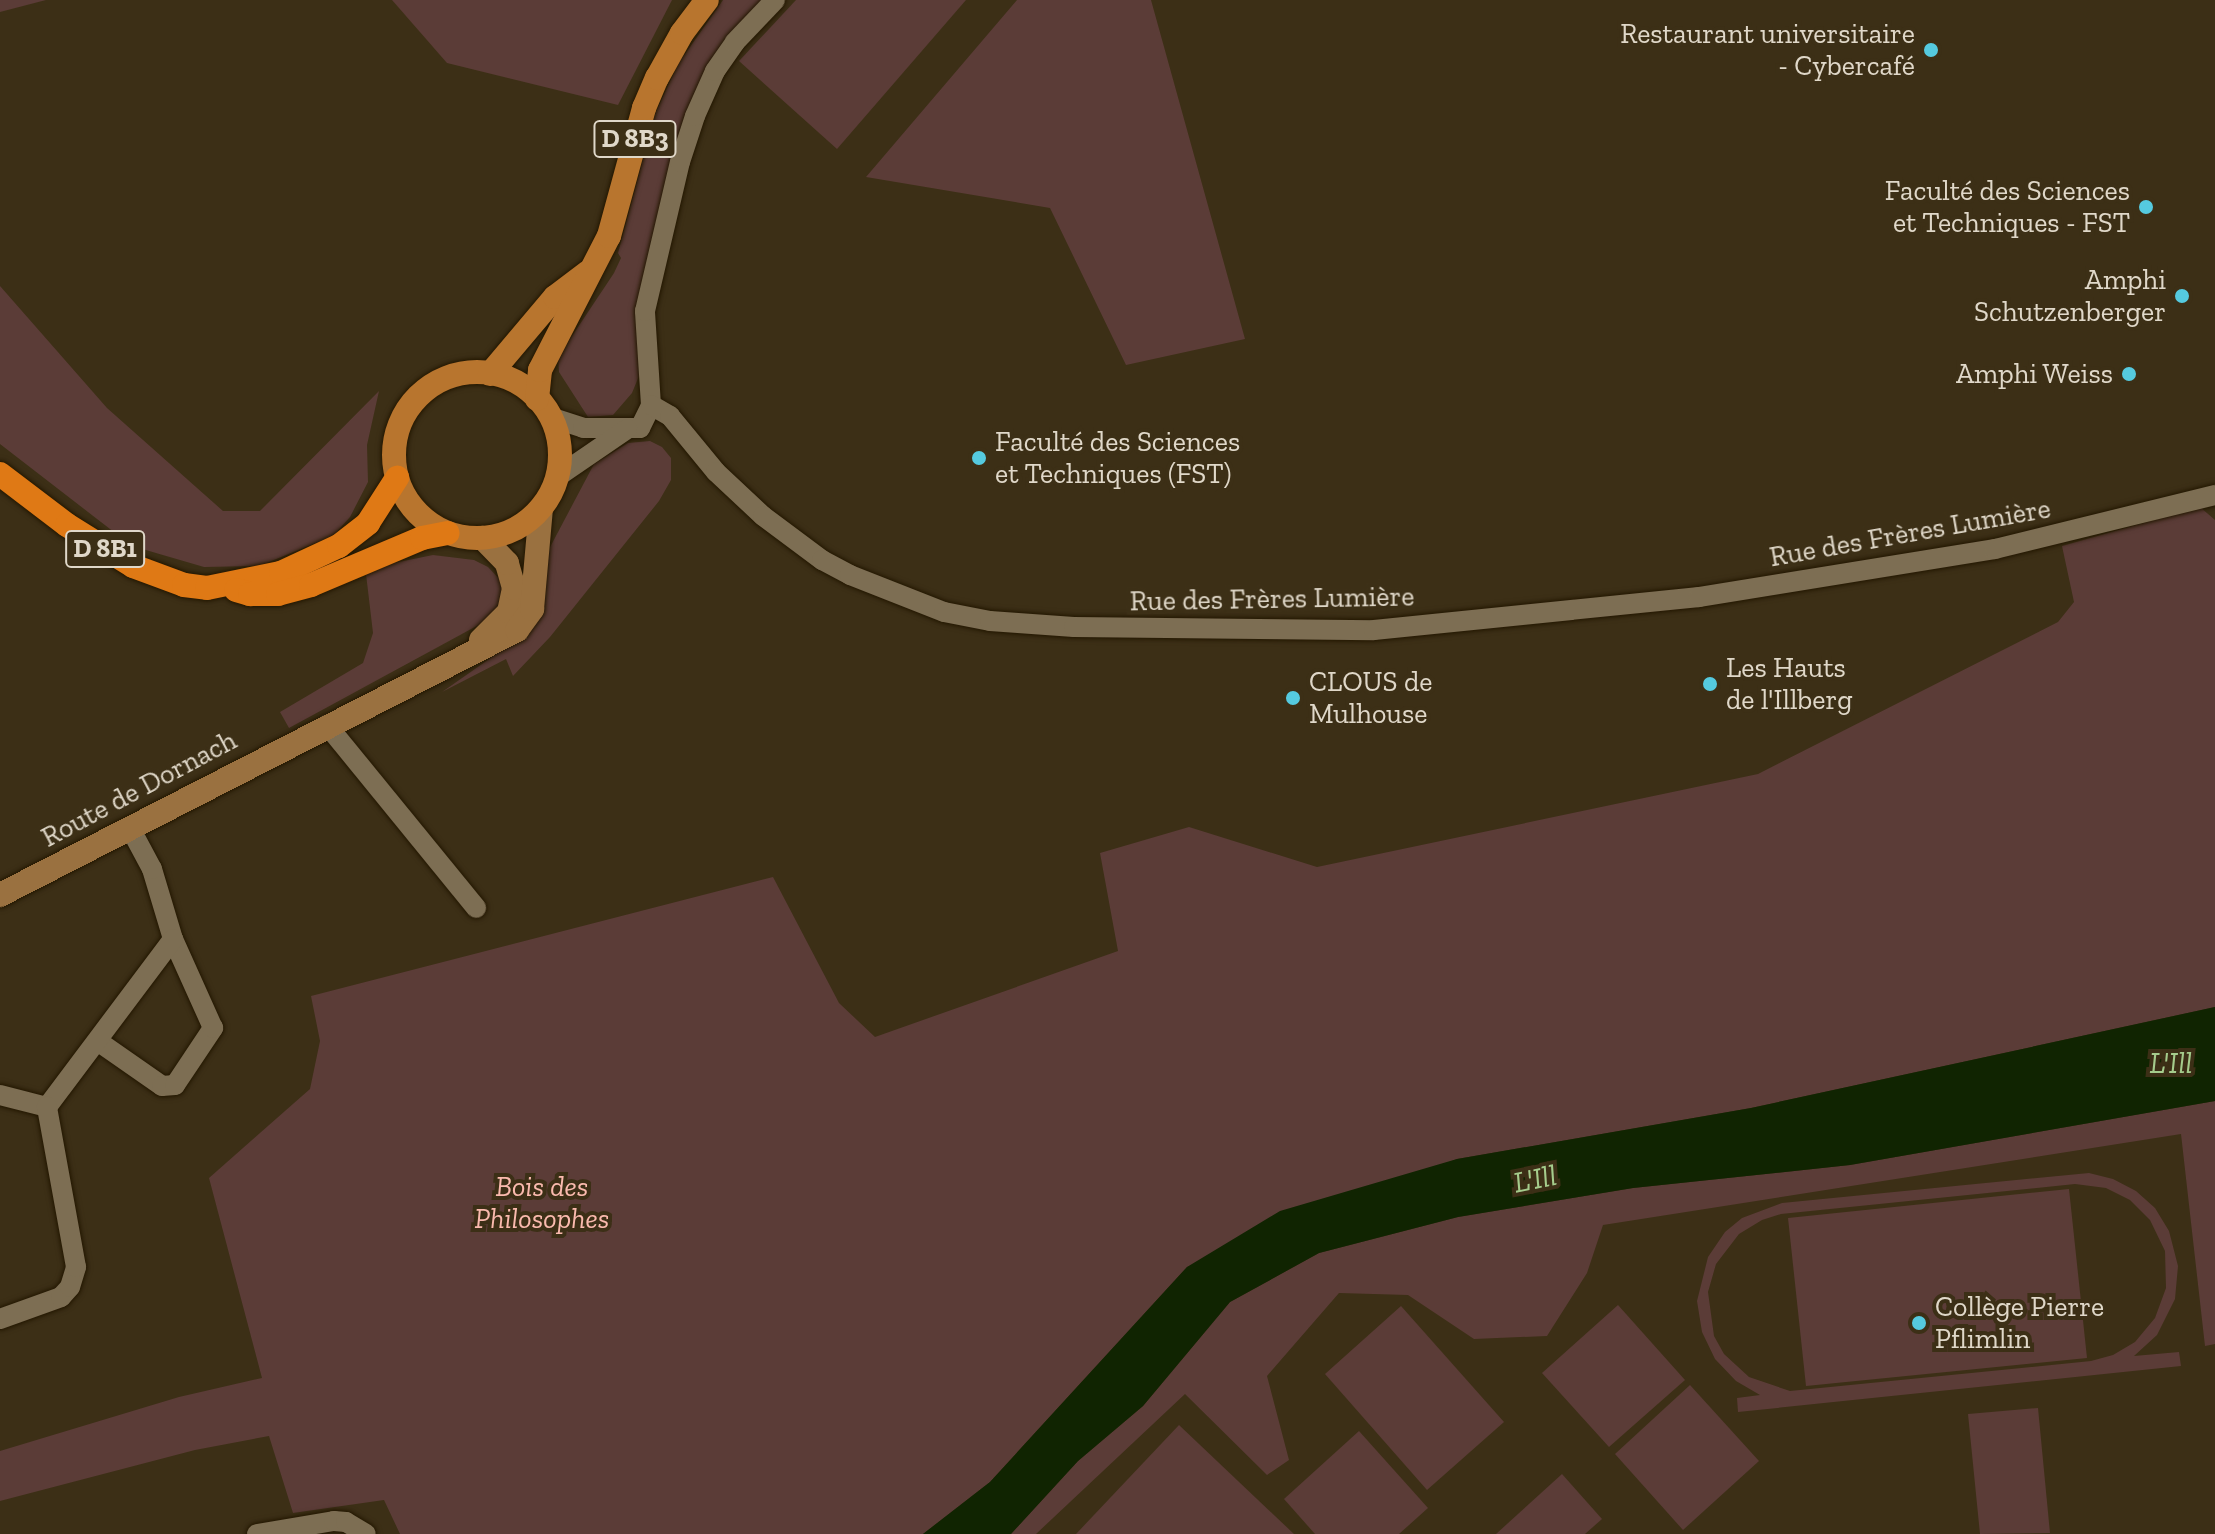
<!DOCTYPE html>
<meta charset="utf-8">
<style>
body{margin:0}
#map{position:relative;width:2215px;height:1534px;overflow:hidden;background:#3c2f16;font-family:"Zilla Slab",serif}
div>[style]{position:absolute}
.green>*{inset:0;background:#5b3c37}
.water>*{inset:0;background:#102401}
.roads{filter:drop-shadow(0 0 2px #231700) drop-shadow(0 0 2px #231700)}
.street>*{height:20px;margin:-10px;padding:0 10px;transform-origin:10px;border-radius:10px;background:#7d6e53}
.secondary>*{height:24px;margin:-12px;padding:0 12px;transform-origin:12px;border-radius:12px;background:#9a7140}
.primary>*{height:24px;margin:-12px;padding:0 12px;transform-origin:12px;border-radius:12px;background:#b8752e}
.primary>.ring{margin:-12px;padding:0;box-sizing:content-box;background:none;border:24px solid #b8752e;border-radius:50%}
.highway>*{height:24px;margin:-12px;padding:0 12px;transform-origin:12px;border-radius:12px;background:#df7915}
.dots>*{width:22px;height:22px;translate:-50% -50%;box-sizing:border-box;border:4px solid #3c2f16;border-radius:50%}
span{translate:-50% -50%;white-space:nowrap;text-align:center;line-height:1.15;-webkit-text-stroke:8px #3c2f16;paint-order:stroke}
.shield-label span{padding:2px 6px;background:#3c2f16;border:2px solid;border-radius:6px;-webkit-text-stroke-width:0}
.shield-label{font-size:26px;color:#e0d8c9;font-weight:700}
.poi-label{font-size:28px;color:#e0d8c9}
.right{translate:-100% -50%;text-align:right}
.left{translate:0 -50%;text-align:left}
.street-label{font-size:28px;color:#e0d8c9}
.park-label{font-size:28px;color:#fabaae;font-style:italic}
.water-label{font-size:30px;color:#a5cc8c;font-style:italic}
</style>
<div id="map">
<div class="green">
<i style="clip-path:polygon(0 0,46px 0,0 12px)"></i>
<i style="clip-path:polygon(392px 0,672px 0,618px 105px,447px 63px)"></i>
<i style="clip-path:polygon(723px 0,762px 0,703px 77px,680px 129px,643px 278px,639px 376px,632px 393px,613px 415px,588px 417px,559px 372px,558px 357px,614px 273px,621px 258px,618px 253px,655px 114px,678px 64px)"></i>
<i style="clip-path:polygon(796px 0,966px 0,837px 149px,739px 61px)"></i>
<i style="clip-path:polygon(1017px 0,1151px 0,1245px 339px,1126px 365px,1050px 208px,866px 177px)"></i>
<i style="clip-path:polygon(0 286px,107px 408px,223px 511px,260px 511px,379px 391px,367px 445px,368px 482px,350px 517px,333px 536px,259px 566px,204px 567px,132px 546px,0 444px)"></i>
<i style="clip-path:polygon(650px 441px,662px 447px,671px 458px,671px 480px,659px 501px,550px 637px,513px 676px,506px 659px,442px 692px,515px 641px,548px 551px,594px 464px,628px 443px)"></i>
<i style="clip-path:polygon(2200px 507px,2215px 520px,2215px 1007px,1751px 1108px,1457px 1159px,1187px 1267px,990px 1482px,923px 1534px,400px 1534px,384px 1500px,293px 1513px,269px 1436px,195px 1450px,0 1501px,0 1451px,179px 1397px,262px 1378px,209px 1178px,310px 1089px,320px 1041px,311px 996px,773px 877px,839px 1003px,875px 1037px,1118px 951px,1100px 853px,1189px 827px,1317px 867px,1758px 774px,2058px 622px,2074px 602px,2062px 546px)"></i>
<i style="clip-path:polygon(433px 555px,474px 560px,488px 567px,503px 583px,500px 607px,484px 622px,289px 728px,280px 712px,363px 663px,373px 633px,366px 574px,389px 564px)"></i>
<i style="clip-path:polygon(2215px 1101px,2215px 1344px,2205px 1346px,2181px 1134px,1603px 1225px,1587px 1273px,1547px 1336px,1474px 1339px,1408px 1295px,1339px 1293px,1267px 1376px,1289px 1460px,1267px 1475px,1185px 1394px,1036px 1534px,1011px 1534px,1078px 1461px,1143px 1406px,1230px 1302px,1319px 1253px,1458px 1217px,1633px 1188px,1850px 1165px)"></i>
<i style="clip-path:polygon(evenodd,2089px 1173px,2113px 1179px,2136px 1191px,2155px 1208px,2169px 1231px,2178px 1266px,2175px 1299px,2157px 1335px,2134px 1356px,2179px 1352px,2181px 1366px,1738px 1412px,1737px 1398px,1760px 1395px,1736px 1381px,1715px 1359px,1702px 1332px,1697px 1301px,1708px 1257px,1725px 1232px,1742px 1218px,1782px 1203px,2089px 1173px,2075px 1184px,2106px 1188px,2130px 1200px,2150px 1220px,2165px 1251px,2166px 1288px,2155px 1318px,2135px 1342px,2113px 1355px,2091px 1361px,1790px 1391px,1749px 1377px,1724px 1354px,1714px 1336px,1708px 1292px,1716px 1264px,1739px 1234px,1762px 1220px,1781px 1214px,2075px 1184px)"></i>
<i style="clip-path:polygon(2069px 1189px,2087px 1358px,1806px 1386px,1788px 1218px)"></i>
<i style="clip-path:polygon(1618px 1305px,1685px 1380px,1609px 1447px,1542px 1373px)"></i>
<i style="clip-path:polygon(1401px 1306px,1504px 1422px,1427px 1490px,1325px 1374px)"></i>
<i style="clip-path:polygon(1690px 1385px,1759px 1461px,1683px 1530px,1615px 1454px)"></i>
<i style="clip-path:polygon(2038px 1408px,2050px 1533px,1980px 1534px,1968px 1414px)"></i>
<i style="clip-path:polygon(1179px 1425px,1294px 1534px,1076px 1534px)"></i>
<i style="clip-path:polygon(1359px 1431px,1428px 1508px,1399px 1534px,1315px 1534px,1284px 1499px)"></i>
<i style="clip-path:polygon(1562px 1474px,1602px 1519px,1585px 1534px,1496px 1534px)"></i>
</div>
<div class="water">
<i style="clip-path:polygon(2215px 1007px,2215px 1101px,1850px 1165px,1633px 1188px,1458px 1217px,1319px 1253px,1230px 1302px,1143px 1406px,1078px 1461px,1011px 1534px,923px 1534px,990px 1482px,1187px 1267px,1280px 1211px,1457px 1159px,1751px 1108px)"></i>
</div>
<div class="roads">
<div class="street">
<i style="left:651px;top:405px;width:94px;rotate:-93.7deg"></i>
<i style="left:645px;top:311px;width:153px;rotate:-76.8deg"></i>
<i style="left:680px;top:162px;width:48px;rotate:-71.9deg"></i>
<i style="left:695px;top:116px;width:49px;rotate:-66deg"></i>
<i style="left:715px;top:71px;width:35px;rotate:-55deg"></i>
<i style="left:735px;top:42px;width:58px;rotate:-46.4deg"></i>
<i style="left:550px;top:417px;width:35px;rotate:18deg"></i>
<i style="left:583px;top:428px;width:57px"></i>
<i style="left:640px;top:428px;width:25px;rotate:-64deg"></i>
<i style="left:651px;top:405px;width:22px;rotate:30deg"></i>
<i style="left:670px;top:416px;width:72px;rotate:50.6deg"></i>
<i style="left:716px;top:472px;width:64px;rotate:43.1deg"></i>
<i style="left:763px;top:516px;width:74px;rotate:36.7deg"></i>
<i style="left:822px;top:560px;width:32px;rotate:28deg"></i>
<i style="left:850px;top:575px;width:101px;rotate:21.5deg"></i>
<i style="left:944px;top:612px;width:47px;rotate:11.1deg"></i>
<i style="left:990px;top:621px;width:84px;rotate:4.1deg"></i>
<i style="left:1074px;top:627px;width:300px;rotate:0.6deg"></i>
<i style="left:1374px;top:630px;width:327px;rotate:-5.8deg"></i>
<i style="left:1699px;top:597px;width:300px;rotate:-9.2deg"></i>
<i style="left:1995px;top:549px;width:227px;rotate:-13.8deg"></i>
<i style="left:557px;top:477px;width:85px;rotate:-34.4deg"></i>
<i style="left:327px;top:725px;width:236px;rotate:50.8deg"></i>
<i style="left:99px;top:1042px;width:77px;rotate:34.9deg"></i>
<i style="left:162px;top:1086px;width:13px;rotate:-4deg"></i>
<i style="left:175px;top:1085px;width:69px;rotate:-56.3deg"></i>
<i style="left:213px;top:1028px;width:98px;rotate:-114.2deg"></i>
<i style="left:173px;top:939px;width:73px;rotate:-106.7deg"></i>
<i style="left:152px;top:869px;width:47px;rotate:-118.2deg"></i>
<i style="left:0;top:1095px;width:49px;rotate:14.3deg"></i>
<i style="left:47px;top:1107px;width:210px;rotate:-53.1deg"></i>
<i style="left:0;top:1319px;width:65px;rotate:-19.8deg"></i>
<i style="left:61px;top:1297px;width:13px;rotate:-48deg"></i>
<i style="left:70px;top:1287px;width:21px;rotate:-73deg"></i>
<i style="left:76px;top:1267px;width:163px;rotate:-100.3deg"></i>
<i style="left:257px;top:1534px;width:78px;rotate:-9.6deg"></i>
<i style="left:334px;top:1521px;width:12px;rotate:5deg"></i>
<i style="left:346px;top:1522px;width:23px;rotate:31deg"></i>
</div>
<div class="secondary">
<i style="left:481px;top:640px;width:40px;rotate:-45deg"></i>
<i style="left:509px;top:612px;width:25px;rotate:-78deg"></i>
<i style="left:514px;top:588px;width:26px;rotate:-106deg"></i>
<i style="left:507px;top:563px;width:35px;rotate:-134deg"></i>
<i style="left:0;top:895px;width:581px;rotate:-27.14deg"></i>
<i style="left:517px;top:630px;width:26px;rotate:-54deg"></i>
<i style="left:532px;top:609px;width:101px;rotate:-84.9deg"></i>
</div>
<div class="primary">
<i class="ring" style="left:394px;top:372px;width:142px;height:142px"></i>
<i style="left:490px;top:374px;width:101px;rotate:-49.8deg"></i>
<i style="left:555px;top:297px;width:41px;rotate:-37.1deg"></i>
<i style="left:537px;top:399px;width:29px;rotate:-84deg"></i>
<i style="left:540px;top:370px;width:151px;rotate:-62.8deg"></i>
<i style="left:609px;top:236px;width:133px;rotate:-74.7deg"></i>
<i style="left:644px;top:108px;width:33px;rotate:-67deg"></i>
<i style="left:657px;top:78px;width:51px;rotate:-60.9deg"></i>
<i style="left:682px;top:33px;width:41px;rotate:-52.9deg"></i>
</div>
<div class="highway">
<i style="left:0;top:474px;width:84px;rotate:37.3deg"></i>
<i style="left:67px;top:525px;width:78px;rotate:31.8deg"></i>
<i style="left:133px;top:566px;width:54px;rotate:20.4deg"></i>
<i style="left:184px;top:585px;width:23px;rotate:7deg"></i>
<i style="left:207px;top:588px;width:76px;rotate:-11.5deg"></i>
<i style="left:281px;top:573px;width:64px;rotate:-25deg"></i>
<i style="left:339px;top:546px;width:37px;rotate:-38deg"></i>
<i style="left:368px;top:523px;width:54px;rotate:-57.2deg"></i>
<i style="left:236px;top:590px;width:15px;rotate:16deg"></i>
<i style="left:250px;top:594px;width:28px"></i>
<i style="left:278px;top:594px;width:34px;rotate:-15deg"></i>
<i style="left:311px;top:585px;width:121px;rotate:-22.9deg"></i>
<i style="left:422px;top:538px;width:26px;rotate:-11deg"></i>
</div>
</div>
<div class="dots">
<i style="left:1931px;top:50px;background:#55cadf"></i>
<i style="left:2146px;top:207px;background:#55cadf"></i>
<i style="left:2182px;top:296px;background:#55cadf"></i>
<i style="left:2129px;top:374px;background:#55cadf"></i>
<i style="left:979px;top:458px;background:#55cadf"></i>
<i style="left:1710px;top:684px;background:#55cadf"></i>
<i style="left:1293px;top:698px;background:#55cadf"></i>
<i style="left:1919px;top:1323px;background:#55cadf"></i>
</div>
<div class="shield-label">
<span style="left:635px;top:139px">D 8B3</span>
<span style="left:105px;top:549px">D 8B1</span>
</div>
<div class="poi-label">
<span class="right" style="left:1915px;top:50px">Restaurant universitaire<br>- Cybercafé</span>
<span class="right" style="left:2130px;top:207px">Faculté des Sciences<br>et Techniques - FST</span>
<span class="right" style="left:2166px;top:296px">Amphi<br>Schutzenberger</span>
<span class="right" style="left:2113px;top:374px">Amphi Weiss</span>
<span class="left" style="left:995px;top:458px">Faculté des Sciences<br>et Techniques (FST)</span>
<span class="left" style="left:1726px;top:684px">Les Hauts<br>de l'Illberg</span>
<span class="left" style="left:1309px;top:698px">CLOUS de<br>Mulhouse</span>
<span class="left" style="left:1935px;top:1323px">Collège Pierre<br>Pflimlin</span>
</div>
<div class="street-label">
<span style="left:1910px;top:533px;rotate:-10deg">Rue des Frères Lumière</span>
<span style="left:1272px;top:599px;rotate:-1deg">Rue des Frères Lumière</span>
<span style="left:139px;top:789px;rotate:-28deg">Route de Dornach</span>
</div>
<div class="park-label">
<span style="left:542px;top:1203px">Bois des<br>Philosophes</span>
</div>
<div class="water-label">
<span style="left:2171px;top:1063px">L'Ill</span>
<span style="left:1535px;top:1179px;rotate:-11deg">L'Ill</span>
</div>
</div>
